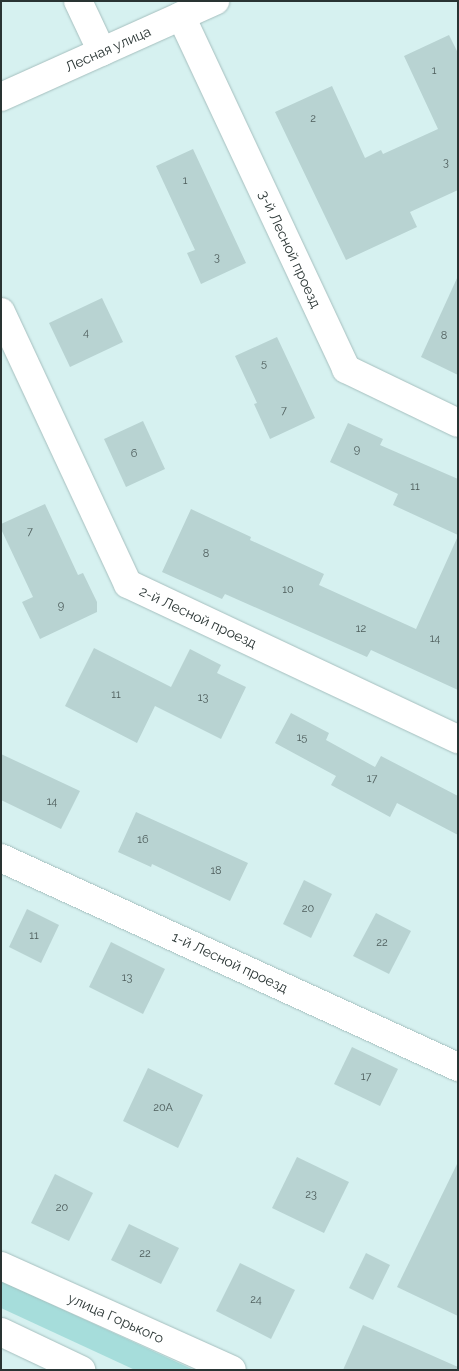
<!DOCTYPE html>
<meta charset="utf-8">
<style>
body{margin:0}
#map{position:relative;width:459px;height:1371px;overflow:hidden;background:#d6f1f0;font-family:Raleway,sans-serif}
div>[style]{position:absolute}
.green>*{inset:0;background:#a6dddb}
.building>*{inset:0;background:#b8d3d2}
.roads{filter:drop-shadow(0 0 1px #a5bfbe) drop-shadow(0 0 1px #a5bfbe)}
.minor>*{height:28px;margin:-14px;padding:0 14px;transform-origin:14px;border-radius:14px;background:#fff}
.major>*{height:28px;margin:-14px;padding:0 14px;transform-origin:14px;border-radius:14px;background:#fff}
span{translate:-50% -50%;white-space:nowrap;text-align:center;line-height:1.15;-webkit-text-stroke:5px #fff;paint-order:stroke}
.number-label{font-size:11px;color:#4d5c5b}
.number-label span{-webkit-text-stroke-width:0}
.street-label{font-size:14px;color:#293433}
.frame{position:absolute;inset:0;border:2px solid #293433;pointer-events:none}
</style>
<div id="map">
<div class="green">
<i style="clip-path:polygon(1px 1281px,194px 1370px,135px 1370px,1px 1308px)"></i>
</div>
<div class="building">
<i style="clip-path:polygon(449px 35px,458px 53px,458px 190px,410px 212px,417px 227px,346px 260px,275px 112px,332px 86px,365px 158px,381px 150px,383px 154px,438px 129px,404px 56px)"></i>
<i style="clip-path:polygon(193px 149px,246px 263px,201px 284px,187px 253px,195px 250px,156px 166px)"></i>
<i style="clip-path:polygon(458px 276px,458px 375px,421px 357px)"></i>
<i style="clip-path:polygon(102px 298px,123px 342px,70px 367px,49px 323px)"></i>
<i style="clip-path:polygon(277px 337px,315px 418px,270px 439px,254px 404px,257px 403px,235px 356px)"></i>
<i style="clip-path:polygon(143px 421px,165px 469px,126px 487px,104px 439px)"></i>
<i style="clip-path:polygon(348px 423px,383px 439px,380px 445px,458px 479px,458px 535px,393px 505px,398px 494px,330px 462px)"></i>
<i style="clip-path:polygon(45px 504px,78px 575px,83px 573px,97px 602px,97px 612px,40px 639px,22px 602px,33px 597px,1px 529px,1px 524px)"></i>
<i style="clip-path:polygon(191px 509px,251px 537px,250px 540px,324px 574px,319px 585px,416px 629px,458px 536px,458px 690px,371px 650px,367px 657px,225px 594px,222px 599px,162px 572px)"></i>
<i style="clip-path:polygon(94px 648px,171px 687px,190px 649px,221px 665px,217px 673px,246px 687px,221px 739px,155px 706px,137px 743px,65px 706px)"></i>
<i style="clip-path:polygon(291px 713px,329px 733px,326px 740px,375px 767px,381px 756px,458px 796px,458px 835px,397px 803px,390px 817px,331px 785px,336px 776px,275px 743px)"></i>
<i style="clip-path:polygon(1px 754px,80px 791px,61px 829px,1px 800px)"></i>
<i style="clip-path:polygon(136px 812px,248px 863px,230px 901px,152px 864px,151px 867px,118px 852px)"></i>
<i style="clip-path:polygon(304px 880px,332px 894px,311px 938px,283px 924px)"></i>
<i style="clip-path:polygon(27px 909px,59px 925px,41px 963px,9px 947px)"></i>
<i style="clip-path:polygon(376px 913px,411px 931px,389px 974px,353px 956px)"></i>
<i style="clip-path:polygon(111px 942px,165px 969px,143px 1014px,89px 987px)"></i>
<i style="clip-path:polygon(352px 1047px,398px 1069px,380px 1106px,334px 1084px)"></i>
<i style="clip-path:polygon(148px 1068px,203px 1095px,178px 1148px,123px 1121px)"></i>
<i style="clip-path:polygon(297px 1157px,349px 1182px,324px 1233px,272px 1208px)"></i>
<i style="clip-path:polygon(458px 1162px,458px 1316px,397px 1287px)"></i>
<i style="clip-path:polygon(55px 1174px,93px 1193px,69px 1241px,31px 1223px)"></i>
<i style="clip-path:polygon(129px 1224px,179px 1248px,161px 1284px,111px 1260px)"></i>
<i style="clip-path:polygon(366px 1253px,390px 1265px,373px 1300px,349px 1288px)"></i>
<i style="clip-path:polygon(240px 1263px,295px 1290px,271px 1339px,216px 1311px)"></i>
<i style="clip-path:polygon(363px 1325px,458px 1367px,458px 1370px,343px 1370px)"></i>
</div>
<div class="roads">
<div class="minor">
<i style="left:78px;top:1px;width:56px;rotate:64.8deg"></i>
<i style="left:181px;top:16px;width:390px;rotate:64.9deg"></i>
<i style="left:346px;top:369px;width:124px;rotate:25.7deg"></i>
<i style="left:1px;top:312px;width:300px;rotate:65deg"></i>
<i style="left:128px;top:584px;width:365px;rotate:25.2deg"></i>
<i style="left:1px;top:858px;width:503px;rotate:24.58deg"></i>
</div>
<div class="major">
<i style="left:1px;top:97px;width:235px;rotate:-24.2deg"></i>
<i style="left:1px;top:1266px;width:253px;rotate:24.2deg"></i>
<i style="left:1px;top:1332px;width:89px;rotate:25.4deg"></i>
</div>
</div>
<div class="number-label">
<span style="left:434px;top:71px">1</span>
<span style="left:313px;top:119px">2</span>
<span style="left:446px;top:163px">3</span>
<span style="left:185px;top:181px">1</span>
<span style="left:217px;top:258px">3</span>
<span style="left:86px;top:333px">4</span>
<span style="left:444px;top:336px">8</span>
<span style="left:264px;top:364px">5</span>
<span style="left:284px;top:411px">7</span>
<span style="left:357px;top:450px">9</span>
<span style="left:134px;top:454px">6</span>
<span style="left:415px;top:487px">11</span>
<span style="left:30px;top:532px">7</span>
<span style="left:206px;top:554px">8</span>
<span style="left:288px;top:590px">10</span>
<span style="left:61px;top:606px">9</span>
<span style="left:361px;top:629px">12</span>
<span style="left:435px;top:639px">14</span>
<span style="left:116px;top:695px">11</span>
<span style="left:203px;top:698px">13</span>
<span style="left:302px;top:738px">15</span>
<span style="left:372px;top:779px">17</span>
<span style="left:52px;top:802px">14</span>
<span style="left:143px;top:840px">16</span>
<span style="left:216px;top:871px">18</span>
<span style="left:308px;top:909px">20</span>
<span style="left:34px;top:936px">11</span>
<span style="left:382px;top:943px">22</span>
<span style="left:127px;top:978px">13</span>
<span style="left:366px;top:1077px">17</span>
<span style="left:163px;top:1108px">20А</span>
<span style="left:311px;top:1195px">23</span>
<span style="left:62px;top:1208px">20</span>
<span style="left:145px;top:1254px">22</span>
<span style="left:256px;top:1300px">24</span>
</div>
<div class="street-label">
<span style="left:108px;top:49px;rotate:-24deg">Лесная улица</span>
<span style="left:290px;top:249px;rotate:65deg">3-й Лесной проезд</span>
<span style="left:198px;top:617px;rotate:25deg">2-й Лесной проезд</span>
<span style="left:230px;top:962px;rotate:25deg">1-й Лесной проезд</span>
<span style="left:116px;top:1318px;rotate:24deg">улица Горького</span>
</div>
<div class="frame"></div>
</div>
